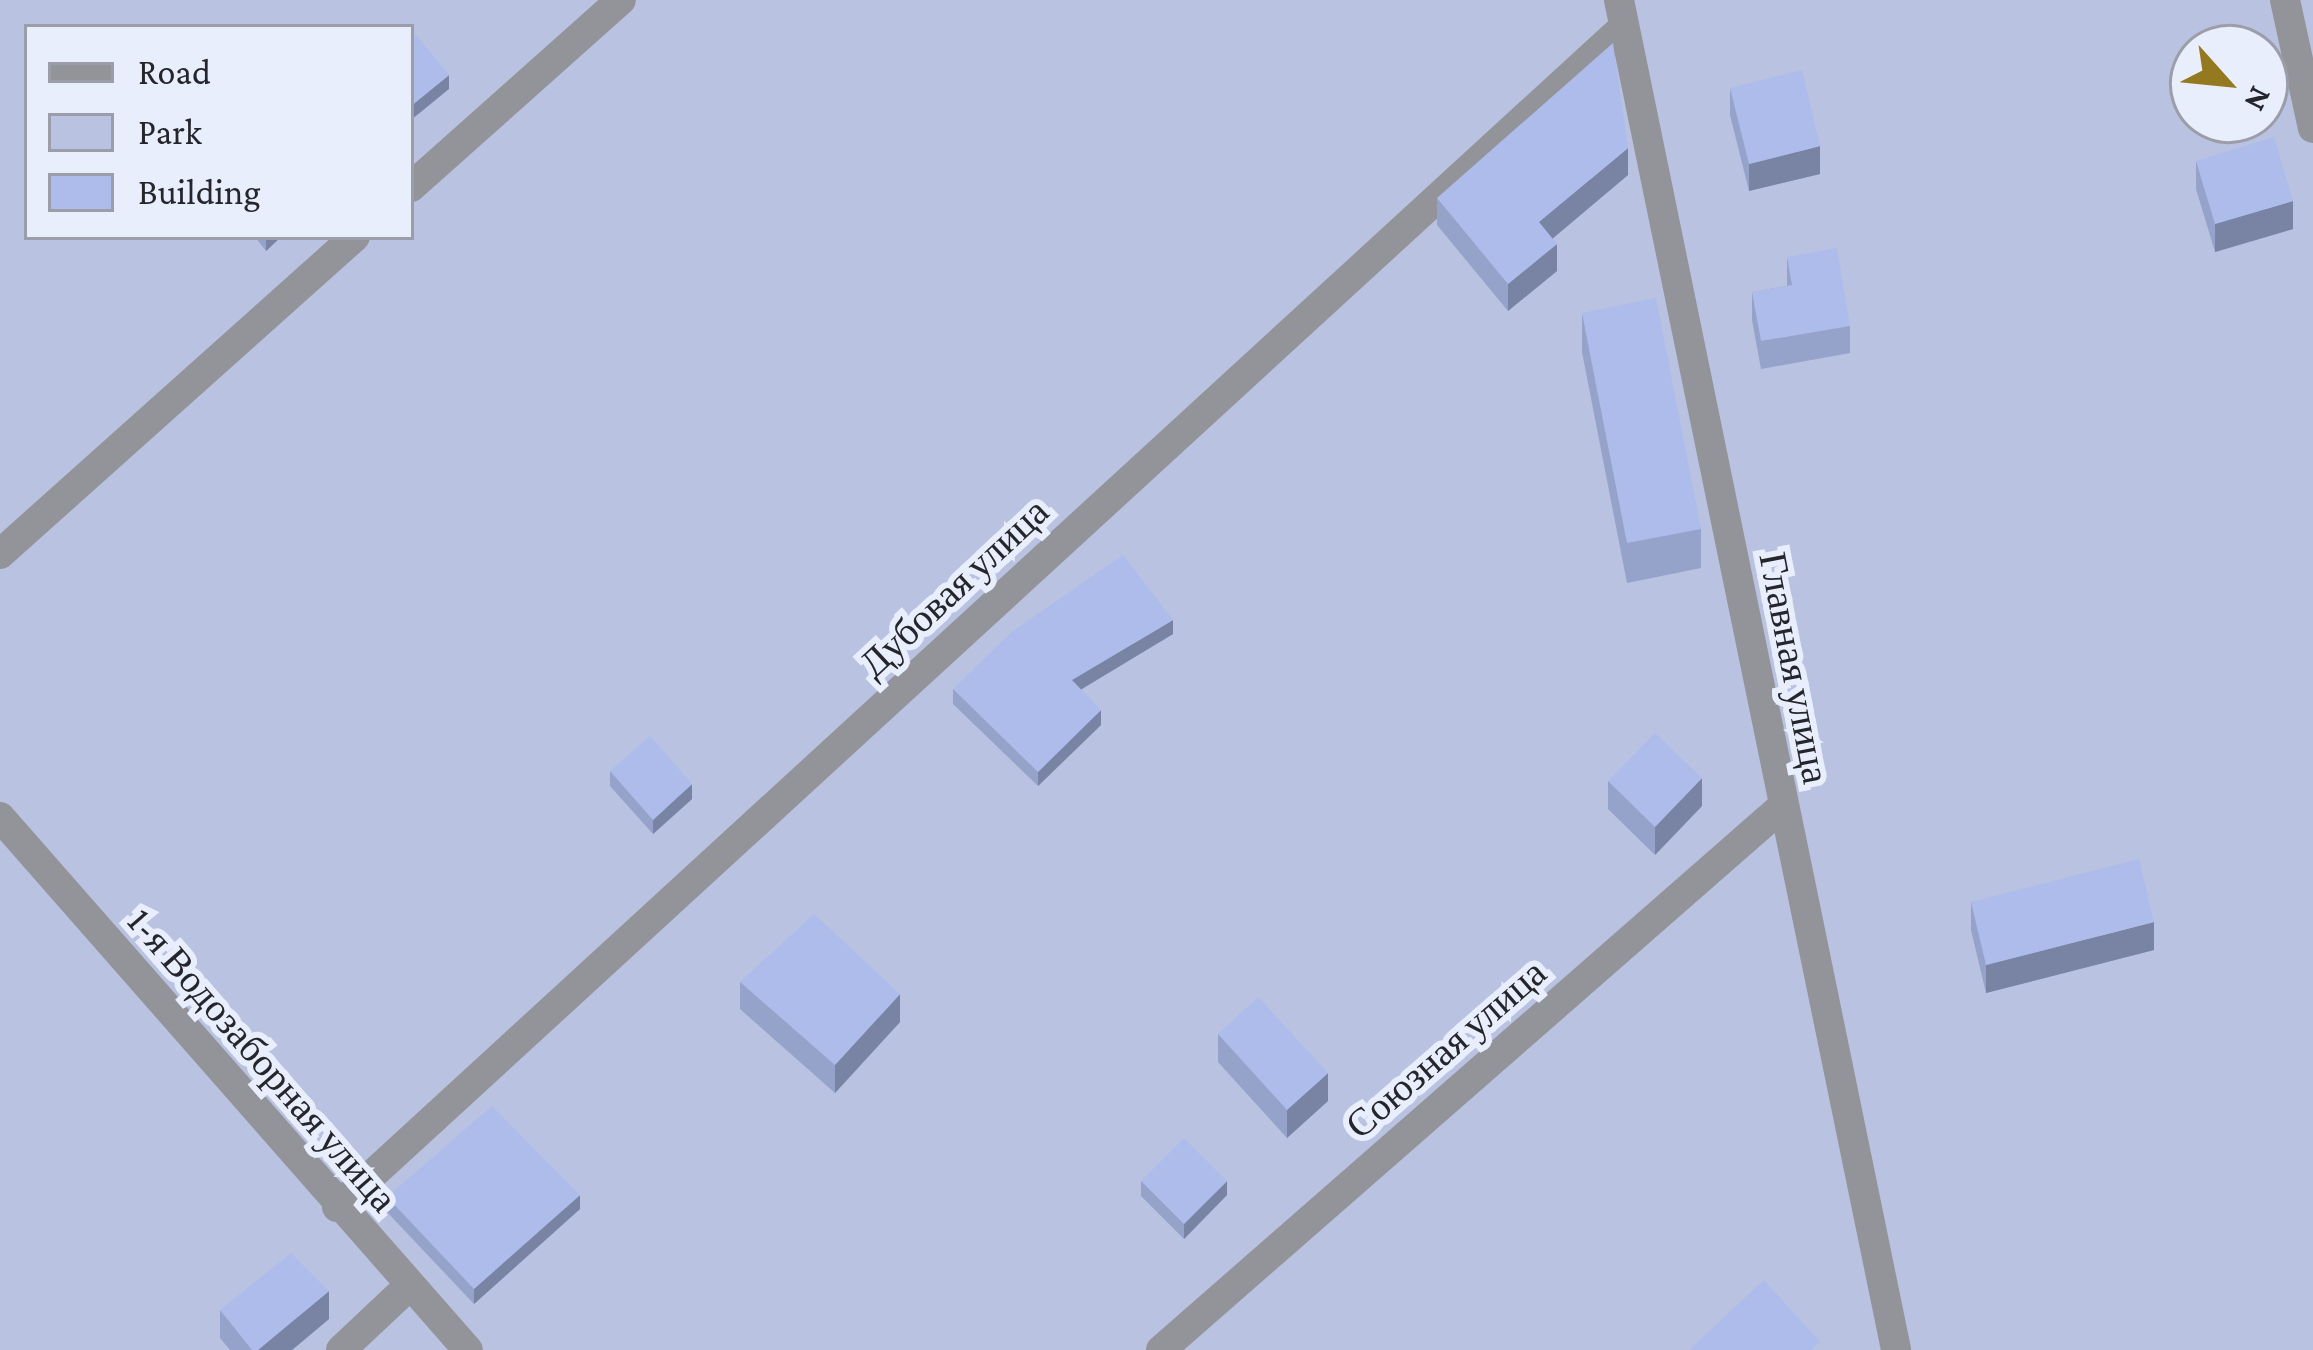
<!DOCTYPE html>
<meta charset="utf-8">
<style>
body{margin:0}
#map{position:relative;width:2313px;height:1350px;overflow:hidden;background:#dce0ee;font-family:"Crimson Pro",serif}
div>[style]{position:absolute}
.green>*{inset:0;background:#b9c2e0}
.minor>*{height:30px;margin:-15px;padding:0 15px;transform-origin:15px;border-radius:15px;background:#92949a}
.wall>*{inset:0;background:#95a2c9}
.shaded-wall>*{inset:0;background:#7984a4}
.building>*{inset:0;background:#adbcea}
span{translate:-50% -50%;white-space:nowrap;text-align:center;line-height:1.15;-webkit-text-stroke:12px #e9eefc;paint-order:stroke}
.street-label{font-size:39px;color:#25262b}
.legend{position:absolute;left:24px;top:24px;width:390px;height:216px;box-sizing:border-box;background:#e9eefc;border:3px solid #9b9ea8;margin:0;padding:15px 21px;list-style:none;font-size:36px;color:#25262b}
.legend li{display:flex;align-items:center;gap:24px;height:60px}
.legend b{width:60px;border:3px solid #9b9ea8}
.north{position:absolute;left:2169px;top:24px;width:120px;height:120px;box-sizing:border-box;background:#e9eefc;border:3px solid #9b9ea8;border-radius:50%;rotate:117deg;font-size:33px;font-weight:700;line-height:48px;text-align:center;color:#25262b}
.north::after{content:'';display:block;margin:auto;width:42px;height:54px;background:#947920;clip-path:polygon(50% 0,100% 100%,50% 72%,0 100%)}
</style>
<div id="map">
<div class="green">
<i style="clip-path:polygon(evenodd,0 0,2313px 0,2313px 1350px,0 1350px,0 0,27px 27px,411px 27px,411px 237px,27px 237px,27px 27px,0 0,2193px 48px,2265px 48px,2265px 120px,2193px 120px,2193px 48px)"></i>
</div>
<div class="minor">
<i style="left:1619px;top:0;width:1378px;rotate:78.4deg"></i>
<i style="left:2285px;top:0;width:131px;rotate:77.7deg"></i>
<i style="left:411px;top:187px;width:281px;rotate:-41.7deg"></i>
<i style="left:0;top:554px;width:476px;rotate:-41.8deg"></i>
<i style="left:0;top:817px;width:709px;rotate:48.72deg"></i>
<i style="left:337px;top:1207px;width:1746px;rotate:-42.52deg"></i>
<i style="left:341px;top:1350px;width:93px;rotate:-43.3deg"></i>
<i style="left:1161px;top:1350px;width:825px;rotate:-41.17deg"></i>
</div>
<div class="wall">
<i style="clip-path:polygon(1730px 88px,1820px 174px,1749px 191px,1730px 115px)"></i>
<i style="clip-path:polygon(2196px 161px,2293px 229px,2215px 252px,2196px 189px)"></i>
<i style="clip-path:polygon(1628px 175px,1553px 238px,1557px 271px,1508px 311px,1437px 225px,1437px 198px)"></i>
<i style="clip-path:polygon(255px 237px,281px 237px,266px 251px)"></i>
<i style="clip-path:polygon(1787px 257px,1850px 326px,1850px 353px,1761px 369px,1752px 320px,1752px 292px,1787px 286px)"></i>
<i style="clip-path:polygon(1582px 313px,1701px 529px,1701px 568px,1627px 583px,1582px 352px)"></i>
<i style="clip-path:polygon(1173px 634px,1081px 689px,1101px 725px,1038px 786px,953px 704px,953px 689px)"></i>
<i style="clip-path:polygon(610px 771px,692px 799px,653px 834px,610px 786px)"></i>
<i style="clip-path:polygon(1608px 781px,1702px 806px,1655px 855px,1608px 809px)"></i>
<i style="clip-path:polygon(1971px 902px,2154px 950px,1986px 993px,1971px 930px)"></i>
<i style="clip-path:polygon(740px 982px,900px 1022px,835px 1093px,740px 1009px)"></i>
<i style="clip-path:polygon(1218px 1034px,1328px 1101px,1287px 1138px,1218px 1062px)"></i>
<i style="clip-path:polygon(1141px 1181px,1227px 1195px,1184px 1239px,1141px 1196px)"></i>
<i style="clip-path:polygon(387px 1197px,580px 1209px,474px 1304px,387px 1212px)"></i>
<i style="clip-path:polygon(220px 1310px,329px 1319px,292px 1350px,230px 1350px,220px 1338px)"></i>
</div>
<div class="shaded-wall">
<i style="clip-path:polygon(449px 75px,449px 89px,411px 120px,411px 106px)"></i>
<i style="clip-path:polygon(1820px 146px,1820px 174px,1749px 191px,1749px 164px)"></i>
<i style="clip-path:polygon(1628px 148px,1628px 175px,1539px 250px,1539px 222px)"></i>
<i style="clip-path:polygon(2293px 201px,2293px 229px,2215px 252px,2215px 224px)"></i>
<i style="clip-path:polygon(266px 237px,281px 237px,266px 251px)"></i>
<i style="clip-path:polygon(1557px 244px,1557px 271px,1508px 311px,1508px 284px)"></i>
<i style="clip-path:polygon(1173px 620px,1173px 634px,1072px 695px,1072px 680px)"></i>
<i style="clip-path:polygon(1101px 710px,1101px 725px,1038px 786px,1038px 772px)"></i>
<i style="clip-path:polygon(1702px 778px,1702px 806px,1655px 855px,1655px 827px)"></i>
<i style="clip-path:polygon(692px 784px,692px 799px,653px 834px,653px 820px)"></i>
<i style="clip-path:polygon(2154px 922px,2154px 950px,1986px 993px,1986px 965px)"></i>
<i style="clip-path:polygon(900px 994px,900px 1022px,835px 1093px,835px 1065px)"></i>
<i style="clip-path:polygon(1328px 1073px,1328px 1101px,1287px 1138px,1287px 1110px)"></i>
<i style="clip-path:polygon(1227px 1181px,1227px 1195px,1184px 1239px,1184px 1224px)"></i>
<i style="clip-path:polygon(580px 1195px,580px 1209px,474px 1304px,474px 1289px)"></i>
<i style="clip-path:polygon(329px 1291px,329px 1319px,292px 1350px,258px 1350px)"></i>
</div>
<div class="building">
<i style="clip-path:polygon(416px 35px,449px 75px,411px 106px,411px 39px)"></i>
<i style="clip-path:polygon(1613px 43px,1628px 148px,1539px 222px,1557px 244px,1508px 284px,1437px 198px)"></i>
<i style="clip-path:polygon(1802px 70px,1820px 146px,1749px 164px,1730px 88px)"></i>
<i style="clip-path:polygon(2274px 137px,2293px 201px,2215px 224px,2196px 161px)"></i>
<i style="clip-path:polygon(1837px 248px,1850px 326px,1761px 341px,1752px 292px,1792px 285px,1787px 257px)"></i>
<i style="clip-path:polygon(1656px 298px,1701px 529px,1627px 543px,1582px 313px)"></i>
<i style="clip-path:polygon(1123px 555px,1173px 620px,1072px 680px,1101px 710px,1038px 772px,953px 689px,1013px 631px)"></i>
<i style="clip-path:polygon(1655px 733px,1702px 778px,1655px 827px,1608px 781px)"></i>
<i style="clip-path:polygon(650px 736px,692px 784px,653px 820px,610px 771px)"></i>
<i style="clip-path:polygon(2139px 859px,2154px 922px,1986px 965px,1971px 902px)"></i>
<i style="clip-path:polygon(814px 914px,900px 994px,835px 1065px,740px 982px)"></i>
<i style="clip-path:polygon(1258px 997px,1328px 1073px,1287px 1110px,1218px 1034px)"></i>
<i style="clip-path:polygon(492px 1106px,580px 1195px,474px 1289px,387px 1197px)"></i>
<i style="clip-path:polygon(1184px 1138px,1227px 1181px,1184px 1224px,1141px 1181px)"></i>
<i style="clip-path:polygon(291px 1253px,329px 1291px,258px 1350px,252px 1350px,220px 1310px)"></i>
<i style="clip-path:polygon(1764px 1280px,1820px 1342px,1810px 1350px,1689px 1350px)"></i>
</div>
<div class="street-label">
<span style="left:954px;top:588px;rotate:-43deg">Дубовая улица</span>
<span style="left:1794px;top:668px;rotate:79deg">Главная улица</span>
<span style="left:1446px;top:1049px;rotate:-41deg">Союзная улица</span>
<span style="left:262px;top:1060px;rotate:49deg">1-я Водозаборная улица</span>
</div>
<ul class="legend">
<li><b style="height:15px;background:#92949a"></b>Road</li>
<li><b style="height:33px;background:#b9c2e0"></b>Park</li>
<li><b style="height:33px;background:#adbcea"></b>Building</li>
</ul>
<div class="north">N</div>
</div>
